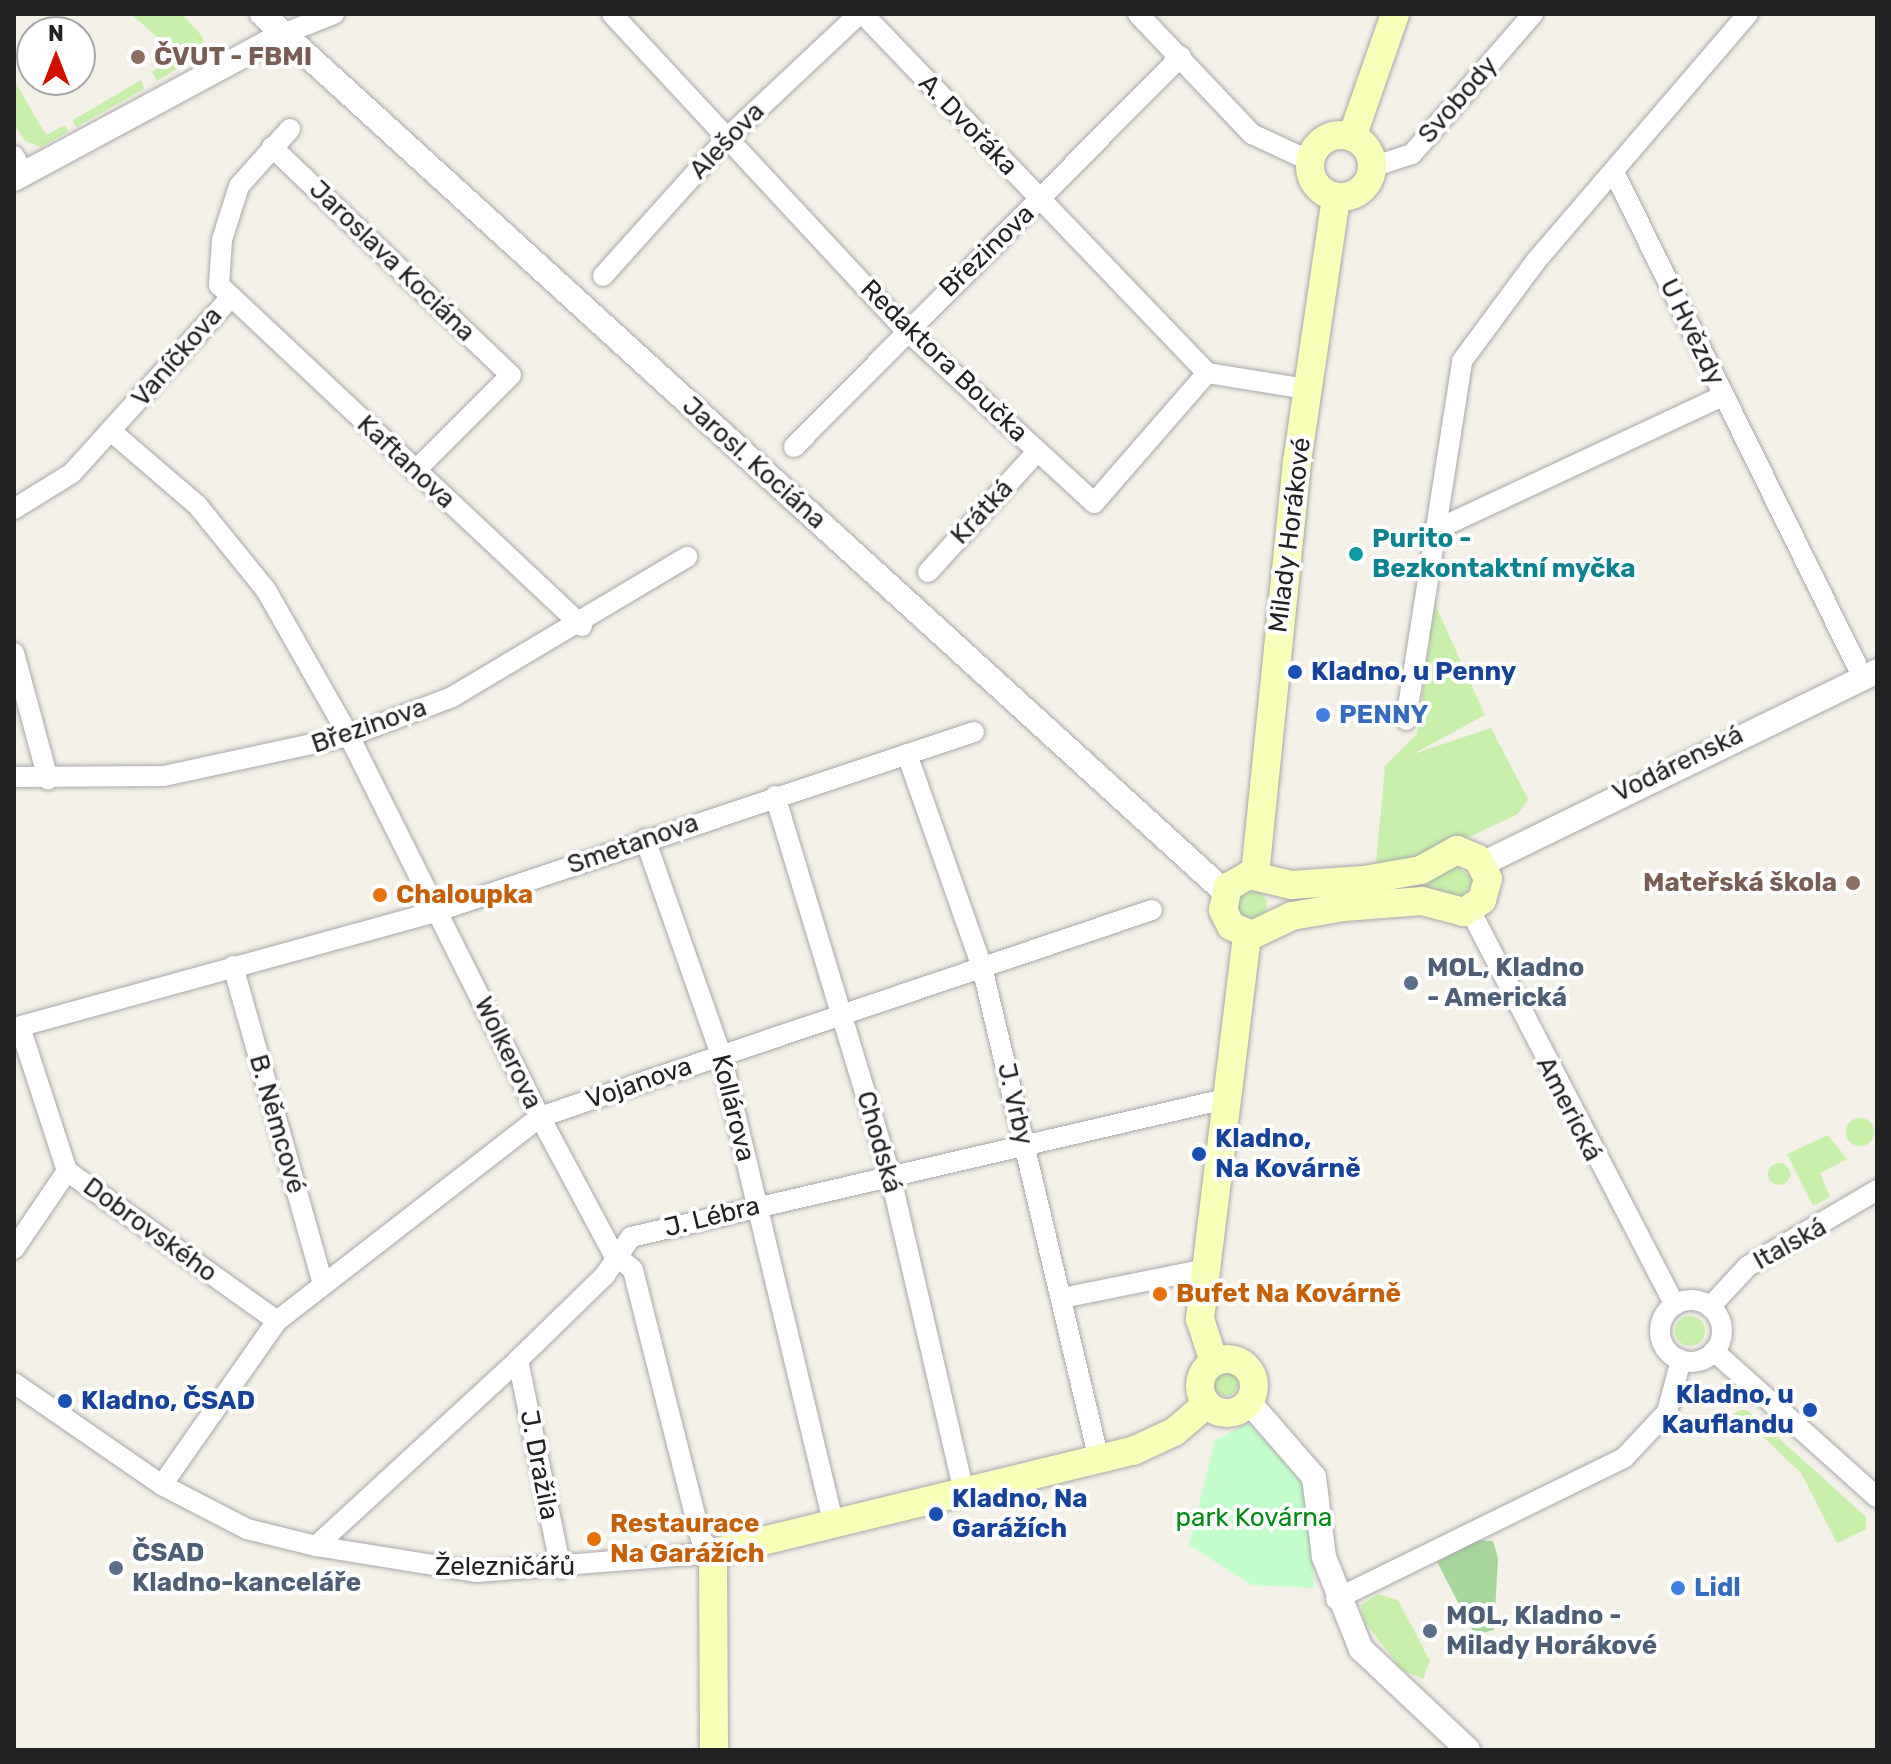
<!DOCTYPE html>
<meta charset="utf-8">
<style>
body{margin:0}
#map{position:relative;width:1891px;height:1764px;overflow:hidden;background:#f3f0e8;font-family:Rubik,sans-serif}
div>[style]{position:absolute}
.grass>*{inset:0;background:#c8f0aa}
.round{border-radius:50%}
.forest>*{inset:0;background:#a6d699}
.park>*{inset:0;background:#c3ffcc}
.roads{filter:drop-shadow(0 0 2px #a9a9a9) drop-shadow(0 0 2px #a9a9a9)}
.minor>*{height:20px;margin:-10px;padding:0 10px;transform-origin:10px;border-radius:10px;background:#fff}
.minor>.ring{margin:-10px;padding:0;box-sizing:content-box;background:none;border:20px solid #fff;border-radius:50%}
.tertiary>*{height:24px;margin:-12px;padding:0 12px;transform-origin:12px;border-radius:12px;background:#fff}
.secondary>*{height:28px;margin:-14px;padding:0 14px;transform-origin:14px;border-radius:14px;background:#f7ffb9}
.secondary>.ring{margin:-14px;padding:0;box-sizing:content-box;background:none;border:28px solid #f7ffb9;border-radius:50%}
.dots>*{width:22px;height:22px;translate:-50% -50%;box-sizing:border-box;border:4px solid #fff;border-radius:50%}
span{translate:-50% -50%;white-space:nowrap;text-align:center;line-height:1.15;-webkit-text-stroke:8px #fff;paint-order:stroke}
.education-label{font-size:26px;color:#785e54;font-weight:700}
.left{translate:0 -50%;text-align:left}
.right{translate:-100% -50%;text-align:right}
.street-label{font-size:26px;color:#222}
.culture-label{font-size:26px;color:#0d838f;font-weight:700}
.transit-label{font-size:26px;color:#164399;font-weight:700}
.shop-label{font-size:26px;color:#366cbe;font-weight:700}
.food-label{font-size:26px;color:#c56008;font-weight:700}
.service-label{font-size:26px;color:#4e5e75;font-weight:700}
.park-label{font-size:26px;color:#028917}
.frame{position:absolute;inset:0;border:16px solid #222;pointer-events:none}
.north{position:absolute;left:16px;top:16px;width:80px;height:80px;box-sizing:border-box;background:#fff;border:2px solid #a7a7a7;border-radius:50%;rotate:0deg;font-size:22px;font-weight:700;line-height:32px;text-align:center;color:#222}
.north::after{content:'';display:block;margin:auto;width:28px;height:36px;background:#d30f00;clip-path:polygon(50% 0,100% 100%,50% 72%,0 100%)}
</style>
<div id="map">
<div class="grass">
<i style="clip-path:polygon(131px 14px,182px 14px,203px 37px,204px 52px,157px 81px,152px 72px,179px 56px)"></i>
<i style="clip-path:polygon(14px 80px,46px 135px,65px 125px,68px 132px,41px 147px,25px 141px,14px 123px)"></i>
<i style="clip-path:polygon(141px 80px,144px 89px,76px 127px,73px 120px)"></i>
<i style="clip-path:polygon(1430px 593px,1485px 715px,1413px 754px,1491px 728px,1528px 799px,1518px 814px,1427px 857px,1376px 864px,1385px 766px,1417px 734px,1430px 639px,1420px 637px)"></i>
<i style="clip-path:polygon(1455px 864px,1474px 880px,1462px 899px,1293px 908px,1291px 893px)"></i>
<i class="round" style="left:1239px;top:891px;width:28px;height:28px"></i>
<i class="round" style="left:1846px;top:1118px;width:28px;height:28px"></i>
<i style="clip-path:polygon(1828px 1135px,1847px 1159px,1820px 1173px,1830px 1197px,1813px 1206px,1787px 1154px)"></i>
<i class="round" style="left:1768px;top:1163px;width:22px;height:22px"></i>
<i class="round" style="left:1675px;top:1316px;width:30px;height:30px"></i>
<i class="round" style="left:1214px;top:1372px;width:24px;height:24px"></i>
<i class="round" style="left:1732px;top:1410px;width:22px;height:22px"></i>
<i style="clip-path:polygon(1760px 1421px,1866px 1517px,1866px 1529px,1837px 1543px,1801px 1473px,1755px 1429px)"></i>
<i style="clip-path:polygon(1378px 1594px,1398px 1600px,1430px 1661px,1423px 1679px,1402px 1670px,1364px 1621px,1361px 1605px)"></i>
</div>
<div class="forest">
<i style="clip-path:polygon(1477px 1540px,1493px 1541px,1498px 1558px,1494px 1630px,1475px 1635px,1437px 1562px)"></i>
</div>
<div class="park">
<i style="clip-path:polygon(1248px 1423px,1301px 1480px,1311px 1506px,1314px 1588px,1251px 1585px,1189px 1545px,1215px 1440px)"></i>
</div>
<div class="roads">
<div class="minor">
<i style="left:612px;top:14px;width:430px;rotate:47.1deg"></i>
<i style="left:905px;top:329px;width:257px;rotate:42.6deg"></i>
<i style="left:1094px;top:503px;width:172px;rotate:-49deg"></i>
<i style="left:863px;top:14px;width:497px;rotate:46.2deg"></i>
<i style="left:1138px;top:14px;width:166px;rotate:46.5deg"></i>
<i style="left:1252px;top:134px;width:64px;rotate:25deg"></i>
<i style="left:283px;top:34px;width:55px;rotate:-21.4deg"></i>
<i style="left:290px;top:129px;width:76px;rotate:131.8deg"></i>
<i style="left:239px;top:186px;width:57px;rotate:107.5deg"></i>
<i style="left:222px;top:240px;width:45px;rotate:93.8deg"></i>
<i style="left:219px;top:285px;width:498px;rotate:43.2deg"></i>
<i style="left:272px;top:147px;width:330px;rotate:43.7deg"></i>
<i style="left:511px;top:375px;width:136px;rotate:135deg"></i>
<i style="left:14px;top:156px;width:21px;rotate:61deg"></i>
<i style="left:1372px;top:167px;width:42px;rotate:-18deg"></i>
<i style="left:1412px;top:154px;width:185px;rotate:-49.2deg"></i>
<i style="left:1614px;top:172px;width:564px;rotate:63.8deg"></i>
<i style="left:603px;top:276px;width:184px;rotate:-48.1deg"></i>
<i style="left:726px;top:139px;width:183px;rotate:-43.2deg"></i>
<i style="left:1207px;top:373px;width:101px;rotate:9.1deg"></i>
<i style="left:112px;top:432px;width:113px;rotate:40.7deg"></i>
<i style="left:198px;top:506px;width:108px;rotate:51deg"></i>
<i style="left:266px;top:590px;width:168px;rotate:60.4deg"></i>
<i style="left:349px;top:736px;width:426px;rotate:63.4deg"></i>
<i style="left:540px;top:1117px;width:154px;rotate:61.8deg"></i>
<i style="left:613px;top:1253px;width:26px;rotate:40deg"></i>
<i style="left:633px;top:1270px;width:277px;rotate:75.8deg"></i>
<i style="left:701px;top:1539px;width:18px;rotate:49deg"></i>
<i style="left:794px;top:447px;width:550px;rotate:-45.29deg"></i>
<i style="left:14px;top:509px;width:68px;rotate:-31.8deg"></i>
<i style="left:72px;top:473px;width:234px;rotate:-47.9deg"></i>
<i style="left:1431px;top:532px;width:322px;rotate:-25deg"></i>
<i style="left:928px;top:572px;width:162px;rotate:-47.8deg"></i>
<i style="left:14px;top:653px;width:131px;rotate:74.9deg"></i>
<i style="left:1406px;top:720px;width:363px;rotate:-81.1deg"></i>
<i style="left:1462px;top:361px;width:124px;rotate:-53.5deg"></i>
<i style="left:1536px;top:261px;width:326px;rotate:-49.4deg"></i>
<i style="left:907px;top:754px;width:226px;rotate:70.6deg"></i>
<i style="left:982px;top:967px;width:507px;rotate:76.65deg"></i>
<i style="left:14px;top:777px;width:150px;rotate:-0.4deg"></i>
<i style="left:164px;top:776px;width:189px;rotate:-12.2deg"></i>
<i style="left:349px;top:736px;width:110px;rotate:-20.7deg"></i>
<i style="left:452px;top:697px;width:274px;rotate:-30.8deg"></i>
<i style="left:775px;top:796px;width:395px;rotate:73.1deg"></i>
<i style="left:890px;top:1174px;width:327px;rotate:76.9deg"></i>
<i style="left:645px;top:839px;width:229px;rotate:70.6deg"></i>
<i style="left:721px;top:1055px;width:481px;rotate:76.5deg"></i>
<i style="left:1470px;top:910px;width:445px;rotate:62.6deg"></i>
<i style="left:233px;top:966px;width:327px;rotate:74.2deg"></i>
<i style="left:20px;top:1027px;width:151px;rotate:71.9deg"></i>
<i style="left:67px;top:1171px;width:258px;rotate:35.5deg"></i>
<i style="left:14px;top:1028px;width:440px;rotate:-15.4deg"></i>
<i style="left:438px;top:911px;width:565px;rotate:-18.47deg"></i>
<i style="left:14px;top:1249px;width:94px;rotate:-55.8deg"></i>
<i style="left:1062px;top:1298px;width:147px;rotate:-11.4deg"></i>
<i class="ring" style="left:1660px;top:1300px;width:42px;height:42px"></i>
<i style="left:1710px;top:1307px;width:56px;rotate:-47.2deg"></i>
<i style="left:1748px;top:1266px;width:150px;rotate:-30.5deg"></i>
<i style="left:1714px;top:1351px;width:219px;rotate:41.9deg"></i>
<i style="left:518px;top:1360px;width:213px;rotate:78.4deg"></i>
<i style="left:14px;top:1383px;width:180px;rotate:34.6deg"></i>
<i style="left:162px;top:1485px;width:96px;rotate:27.4deg"></i>
<i style="left:247px;top:1529px;width:71px;rotate:13.8deg"></i>
<i style="left:316px;top:1546px;width:163px;rotate:9.2deg"></i>
<i style="left:477px;top:1572px;width:237px;rotate:-4.6deg"></i>
<i style="left:162px;top:1485px;width:200px;rotate:-55deg"></i>
<i style="left:277px;top:1321px;width:333px;rotate:-37.8deg"></i>
<i style="left:540px;top:1117px;width:646px;rotate:-18.69deg"></i>
<i style="left:316px;top:1546px;width:275px;rotate:-42.6deg"></i>
<i style="left:518px;top:1360px;width:122px;rotate:-44.3deg"></i>
<i style="left:605px;top:1275px;width:46px;rotate:-55.6deg"></i>
<i style="left:631px;top:1237px;width:610px;rotate:-13.08deg"></i>
<i style="left:1336px;top:1599px;width:321px;rotate:-26.1deg"></i>
<i style="left:1624px;top:1458px;width:63px;rotate:-46.9deg"></i>
<i style="left:1667px;top:1412px;width:54px;rotate:-74.9deg"></i>
</div>
<div class="tertiary">
<i style="left:262px;top:14px;width:1303px;rotate:42.36deg"></i>
<i style="left:14px;top:179px;width:306px;rotate:-28.3deg"></i>
<i style="left:1482px;top:864px;width:440px;rotate:-26deg"></i>
<i style="left:1249px;top:1402px;width:99px;rotate:49.1deg"></i>
<i style="left:1314px;top:1477px;width:81px;rotate:82.9deg"></i>
<i style="left:1324px;top:1557px;width:99px;rotate:68.1deg"></i>
<i style="left:1361px;top:1649px;width:147px;rotate:43.3deg"></i>
</div>
<div class="secondary">
<i class="ring" style="left:1310px;top:135px;width:34px;height:34px"></i>
<i style="left:1352px;top:137px;width:130px;rotate:-70.7deg"></i>
<i style="left:1457px;top:850px;width:23px;rotate:23deg"></i>
<i style="left:1478px;top:859px;width:22px;rotate:63deg"></i>
<i style="left:1488px;top:879px;width:22px;rotate:106deg"></i>
<i style="left:1482px;top:900px;width:22px;rotate:146deg"></i>
<i style="left:1464px;top:912px;width:43px;rotate:-165.3deg"></i>
<i style="left:1422px;top:901px;width:78px;rotate:175.6deg"></i>
<i style="left:1344px;top:907px;width:53px;rotate:170.2deg"></i>
<i style="left:1292px;top:916px;width:44px;rotate:154.6deg"></i>
<i style="left:1252px;top:935px;width:23px;rotate:-157deg"></i>
<i style="left:1231px;top:926px;width:18px;rotate:-117deg"></i>
<i style="left:1223px;top:910px;width:24px;rotate:-78deg"></i>
<i style="left:1228px;top:887px;width:24px;rotate:-30deg"></i>
<i style="left:1249px;top:875px;width:43px;rotate:13.4deg"></i>
<i style="left:1291px;top:885px;width:73px;rotate:-3.9deg"></i>
<i style="left:1364px;top:880px;width:58px;rotate:-10deg"></i>
<i style="left:1421px;top:870px;width:41px;rotate:-29.1deg"></i>
<i style="left:1255px;top:875px;width:415px;rotate:-84.2deg"></i>
<i style="left:1297px;top:462px;width:268px;rotate:-81.6deg"></i>
<i class="ring" style="left:1200px;top:1359px;width:26px;height:26px"></i>
<i style="left:1214px;top:1362px;width:45px;rotate:-108deg"></i>
<i style="left:1200px;top:1319px;width:387px;rotate:-83deg"></i>
<i style="left:714px;top:1750px;width:197px;rotate:-90.3deg"></i>
<i style="left:713px;top:1553px;width:432px;rotate:-13.7deg"></i>
<i style="left:1133px;top:1451px;width:45px;rotate:-24.9deg"></i>
<i style="left:1174px;top:1432px;width:43px;rotate:-40.3deg"></i>
</div>
</div>
<div class="dots">
<i style="left:138px;top:57px;background:#8d6e63"></i>
<i style="left:1356px;top:554px;background:#0f9aa8"></i>
<i style="left:1295px;top:672px;background:#1a4fb4"></i>
<i style="left:1323px;top:715px;background:#3f7fe0"></i>
<i style="left:1853px;top:883px;background:#8d6e63"></i>
<i style="left:380px;top:895px;background:#e8710a"></i>
<i style="left:1411px;top:983px;background:#5c6f8a"></i>
<i style="left:1199px;top:1154px;background:#1a4fb4"></i>
<i style="left:1160px;top:1294px;background:#e8710a"></i>
<i style="left:65px;top:1401px;background:#1a4fb4"></i>
<i style="left:1810px;top:1410px;background:#1a4fb4"></i>
<i style="left:936px;top:1514px;background:#1a4fb4"></i>
<i style="left:594px;top:1539px;background:#e8710a"></i>
<i style="left:116px;top:1568px;background:#5c6f8a"></i>
<i style="left:1678px;top:1588px;background:#3f7fe0"></i>
<i style="left:1430px;top:1631px;background:#5c6f8a"></i>
</div>
<div class="education-label">
<span class="left" style="left:154px;top:57px">ČVUT - FBMI</span>
<span class="right" style="left:1837px;top:883px">Mateřská škola</span>
</div>
<div class="street-label">
<span style="left:1458px;top:100px;rotate:-49deg">Svobody</span>
<span style="left:968px;top:125px;rotate:46deg">A. Dvořáka</span>
<span style="left:727px;top:141px;rotate:-46deg">Alešova</span>
<span style="left:987px;top:251px;rotate:-44deg">Březinova</span>
<span style="left:392px;top:261px;rotate:44deg">Jaroslava Kociána</span>
<span style="left:1692px;top:332px;rotate:64deg">U Hvězdy</span>
<span style="left:177px;top:357px;rotate:-49deg">Vaníčkova</span>
<span style="left:944px;top:361px;rotate:44deg">Redaktora Boučka</span>
<span style="left:406px;top:462px;rotate:43deg">Kaftanova</span>
<span style="left:754px;top:463px;rotate:42deg">Jarosl. Kociána</span>
<span style="left:982px;top:512px;rotate:-47deg">Krátká</span>
<span style="left:1290px;top:535px;rotate:-83deg">Milady Horákové</span>
<span style="left:369px;top:726px;rotate:-19deg">Březinova</span>
<span style="left:1678px;top:764px;rotate:-26deg">Vodárenská</span>
<span style="left:633px;top:844px;rotate:-19deg">Smetanova</span>
<span style="left:508px;top:1053px;rotate:64deg">Wolkerova</span>
<span style="left:639px;top:1083px;rotate:-19deg">Vojanova</span>
<span style="left:1015px;top:1104px;rotate:77deg">J. Vrby</span>
<span style="left:733px;top:1108px;rotate:76deg">Kollárova</span>
<span style="left:1569px;top:1109px;rotate:63deg">Americká</span>
<span style="left:277px;top:1124px;rotate:74deg">B. Němcové</span>
<span style="left:879px;top:1142px;rotate:74deg">Chodská</span>
<span style="left:712px;top:1217px;rotate:-14deg">J. Lébra</span>
<span style="left:150px;top:1230px;rotate:36deg">Dobrovského</span>
<span style="left:1790px;top:1244px;rotate:-29deg">Italská</span>
<span style="left:539px;top:1465px;rotate:79deg">J. Dražila</span>
<span style="left:505px;top:1567px">Železničářů</span>
</div>
<div class="culture-label">
<span class="left" style="left:1372px;top:554px">Purito -<br>Bezkontaktní myčka</span>
</div>
<div class="transit-label">
<span class="left" style="left:1311px;top:672px">Kladno, u Penny</span>
<span class="left" style="left:1215px;top:1154px">Kladno,<br>Na Kovárně</span>
<span class="right" style="left:1794px;top:1410px">Kladno, u<br>Kauflandu</span>
<span class="left" style="left:81px;top:1401px">Kladno, ČSAD</span>
<span class="left" style="left:952px;top:1514px">Kladno, Na<br>Garážích</span>
</div>
<div class="shop-label">
<span class="left" style="left:1339px;top:715px">PENNY</span>
<span class="left" style="left:1694px;top:1588px">Lidl</span>
</div>
<div class="food-label">
<span class="left" style="left:396px;top:895px">Chaloupka</span>
<span class="left" style="left:1176px;top:1294px">Bufet Na Kovárně</span>
<span class="left" style="left:610px;top:1539px">Restaurace<br>Na Garážích</span>
</div>
<div class="service-label">
<span class="left" style="left:1427px;top:983px">MOL, Kladno<br>- Americká</span>
<span class="left" style="left:132px;top:1568px">ČSAD<br>Kladno-kanceláře</span>
<span class="left" style="left:1446px;top:1631px">MOL, Kladno -<br>Milady Horákové</span>
</div>
<div class="park-label">
<span style="left:1254px;top:1518px">park Kovárna</span>
</div>
<div class="frame"></div>
<div class="north">N</div>
</div>
